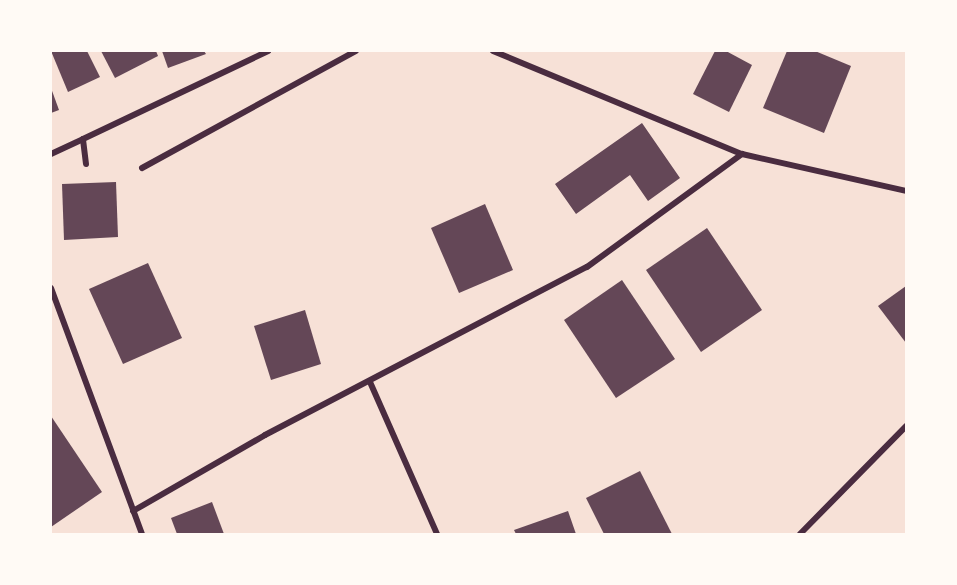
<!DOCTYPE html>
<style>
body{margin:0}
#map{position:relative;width:957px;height:585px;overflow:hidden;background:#f7e1d7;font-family:"Open Sans",sans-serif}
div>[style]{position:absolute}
.building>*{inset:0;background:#644757}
.minor>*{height:6px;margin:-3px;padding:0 3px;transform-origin:3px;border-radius:3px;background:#4a2c40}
span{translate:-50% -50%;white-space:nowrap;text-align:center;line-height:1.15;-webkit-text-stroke:4.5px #fffaf5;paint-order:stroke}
.frame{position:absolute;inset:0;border:52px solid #fffaf5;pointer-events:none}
</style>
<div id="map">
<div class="building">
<i style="clip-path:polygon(51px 51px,87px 51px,100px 77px,68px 92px)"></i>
<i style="clip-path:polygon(101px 51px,156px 51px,158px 56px,115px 78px)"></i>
<i style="clip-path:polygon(162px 51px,204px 51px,206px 54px,168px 68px)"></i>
<i style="clip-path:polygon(715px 51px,726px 51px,752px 65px,729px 112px,693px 94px)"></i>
<i style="clip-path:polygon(787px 51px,815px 51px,851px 66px,824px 133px,763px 108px)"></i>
<i style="clip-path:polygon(51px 88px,59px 110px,51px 113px)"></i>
<i style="clip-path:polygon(642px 123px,680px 178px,648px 201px,630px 175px,576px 214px,555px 184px)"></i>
<i style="clip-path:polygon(116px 182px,118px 237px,64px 240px,62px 184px)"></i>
<i style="clip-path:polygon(485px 204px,513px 270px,459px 293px,431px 228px)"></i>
<i style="clip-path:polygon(707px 228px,762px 310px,701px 352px,646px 270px)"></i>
<i style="clip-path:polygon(148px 263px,182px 338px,123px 364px,89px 289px)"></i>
<i style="clip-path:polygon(622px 280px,675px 359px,616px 398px,564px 320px)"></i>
<i style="clip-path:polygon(906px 286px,906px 343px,878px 306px)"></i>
<i style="clip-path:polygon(305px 310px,321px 364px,271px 380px,254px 326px)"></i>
<i style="clip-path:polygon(51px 416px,102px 492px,51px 527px)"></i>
<i style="clip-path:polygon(640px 471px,672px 534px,604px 534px,586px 498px)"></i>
<i style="clip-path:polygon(212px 502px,224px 534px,177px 534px,171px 518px)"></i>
<i style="clip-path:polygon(568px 511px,576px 534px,516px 534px,514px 530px)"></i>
</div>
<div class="minor">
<i style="left:493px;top:51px;width:269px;rotate:22.5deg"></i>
<i style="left:742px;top:154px;width:168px;rotate:12.7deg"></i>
<i style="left:51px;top:154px;width:35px;rotate:-25deg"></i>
<i style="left:86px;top:164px;width:25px;rotate:-97deg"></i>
<i style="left:83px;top:139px;width:205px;rotate:-25.4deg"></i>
<i style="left:142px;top:168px;width:244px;rotate:-28.7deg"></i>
<i style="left:51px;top:288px;width:262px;rotate:69.7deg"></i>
<i style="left:370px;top:382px;width:166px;rotate:66.2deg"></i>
<i style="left:133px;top:511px;width:152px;rotate:-29.9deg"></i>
<i style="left:265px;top:435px;width:363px;rotate:-27.6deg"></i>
<i style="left:587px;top:267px;width:192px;rotate:-36.1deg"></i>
<i style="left:800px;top:534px;width:151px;rotate:-45.5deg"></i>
</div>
<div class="frame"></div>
</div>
